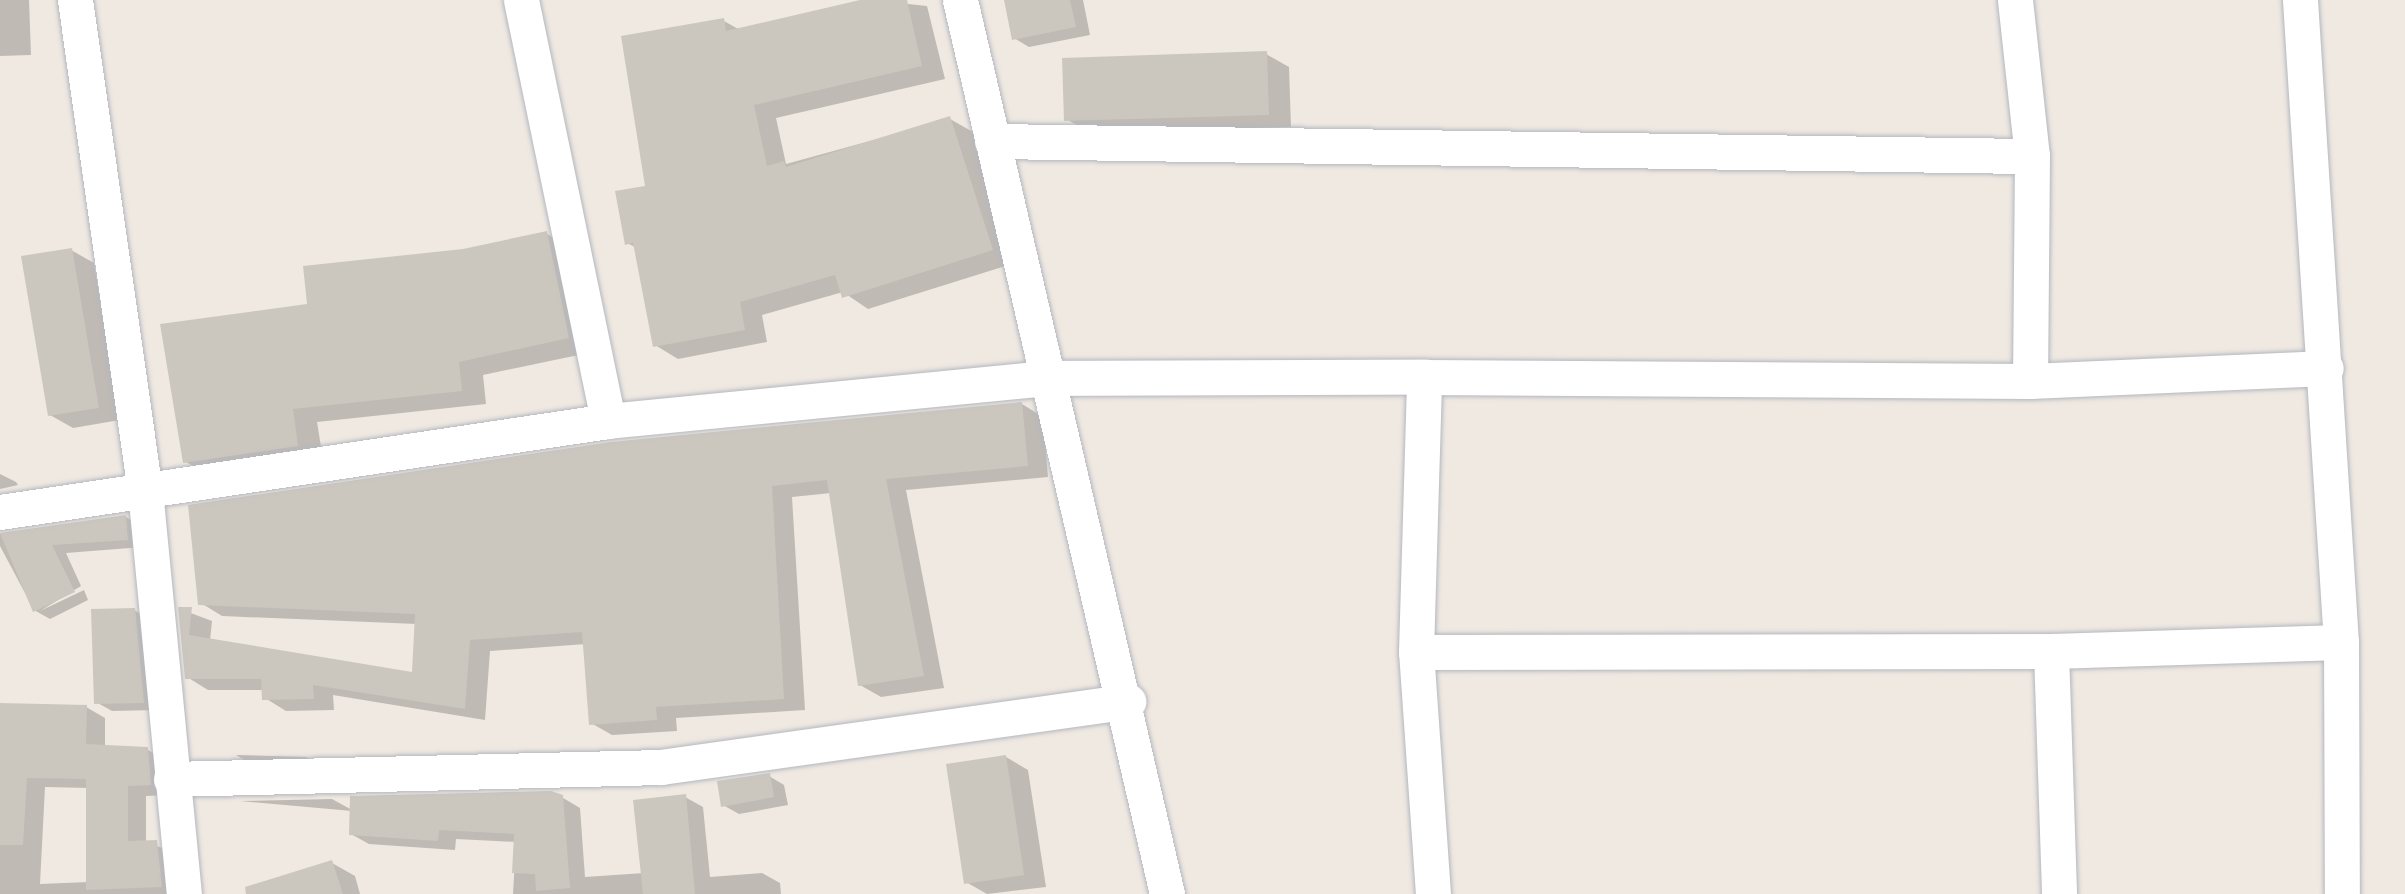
<!DOCTYPE html>
<style>
body{margin:0}
#map{position:relative;width:2405px;height:894px;overflow:hidden;background:#efe9e1;font-family:Poppins,sans-serif}
div>[style]{position:absolute}
.shadow>*{inset:0;background:#0003}
.building>*{inset:0;background:#cbc7bf}
.roads{filter:drop-shadow(0 0 2px #b4b7c1) drop-shadow(0 0 2px #b4b7c1)}
.minor>*{height:35px;margin:-17.5px;padding:0 17.5px;transform-origin:17.5px;border-radius:17.5px;background:#fff}
span{translate:-50% -50%;white-space:nowrap;text-align:center;line-height:1.15;-webkit-text-stroke:8px #fff;paint-order:stroke}
</style>
<div id="map">
<div class="shadow">
<i style="clip-path:polygon(0 0,29px 0,31px 55px,0 56px)"></i>
<i style="clip-path:polygon(871px 0,927px 6px,945px 79px,776px 118px,786px 164px,950px 119px,973px 132px,1015px 263px,868px 309px,843px 292px,762px 315px,767px 342px,678px 359px,655px 345px,637px 248px,627px 243px,724px 21px,740px 30px)"></i>
<i style="clip-path:polygon(1006px 0,1083px 0,1090px 35px,1029px 47px,1014px 38px)"></i>
<i style="clip-path:polygon(1266px 54px,1289px 67px,1291px 127px,1089px 132px,1066px 119px)"></i>
<i style="clip-path:polygon(547px 234px,572px 248px,593px 352px,483px 375px,486px 404px,317px 422px,323px 459px,211px 476px,186px 462px,463px 252px)"></i>
<i style="clip-path:polygon(71px 250px,94px 263px,120px 420px,73px 428px,50px 415px)"></i>
<i style="clip-path:polygon(1022px 404px,1043px 417px,1048px 477px,906px 490px,944px 688px,881px 697px,860px 685px,831px 493px,792px 497px,805px 710px,676px 718px,677px 731px,612px 735px,591px 723px,586px 644px,490px 651px,485px 720px,333px 695px,334px 710px,286px 711px,265px 698px,264px 690px,208px 690px,187px 677px,180px 609px,212px 621px,210px 641px,414px 675px,417px 624px,222px 616px,201px 603px)"></i>
<i style="clip-path:polygon(0 474px,16px 482px,18px 485px,0 489px)"></i>
<i style="clip-path:polygon(126px 517px,141px 526px,143px 547px,66px 553px,81px 586px,40px 611px,84px 590px,88px 600px,50px 619px,34px 610px,0 546px,0 534px)"></i>
<i style="clip-path:polygon(134px 610px,150px 619px,158px 710px,112px 711px,96px 702px)"></i>
<i style="clip-path:polygon(evenodd,0 706px,86px 707px,105px 718px,105px 748px,148px 750px,167px 761px,170px 795px,146px 796px,146px 842px,176px 853px,182px 894px,0 894px,0 706px,45px 787px,89px 788px,89px 882px,40px 884px,45px 787px)"></i>
<i style="clip-path:polygon(236px 755px,306px 757px,315px 762px,251px 764px)"></i>
<i style="clip-path:polygon(1006px 757px,1028px 770px,1046px 887px,987px 894px,966px 882px)"></i>
<i style="clip-path:polygon(769px 776px,784px 785px,788px 805px,739px 814px,723px 805px)"></i>
<i style="clip-path:polygon(685px 797px,703px 807px,710px 877px,762px 873px,780px 883px,781px 894px,513px 894px,516px 842px,456px 839px,455px 850px,369px 844px,351px 834px,352px 811px,240px 801px,332px 799px,352px 810px,563px 798px,580px 808px,585px 877px,644px 873px)"></i>
<i style="clip-path:polygon(332px 863px,355px 876px,360px 894px,271px 894px)"></i>
</div>
<div class="building">
<i style="clip-path:polygon(860px 0,907px 0,922px 66px,754px 105px,767px 166px,784px 161px,786px 167px,950px 116px,993px 250px,842px 298px,835px 275px,740px 302px,745px 330px,653px 347px,633px 243px,625px 245px,615px 191px,645px 186px,621px 36px,724px 18px,726px 31px)"></i>
<i style="clip-path:polygon(1004px 0,1070px 0,1076px 27px,1012px 40px)"></i>
<i style="clip-path:polygon(1267px 51px,1269px 115px,1064px 121px,1062px 58px)"></i>
<i style="clip-path:polygon(547px 231px,569px 338px,459px 362px,462px 391px,293px 409px,298px 446px,183px 463px,160px 324px,307px 304px,303px 266px,463px 249px)"></i>
<i style="clip-path:polygon(72px 248px,99px 408px,48px 416px,21px 256px)"></i>
<i style="clip-path:polygon(1022px 402px,1028px 466px,886px 479px,924px 676px,858px 686px,827px 480px,772px 486px,784px 699px,656px 707px,657px 720px,589px 725px,582px 632px,470px 640px,465px 709px,313px 685px,314px 699px,262px 700px,261px 679px,185px 679px,178px 607px,192px 607px,189px 635px,412px 672px,415px 614px,198px 605px,188px 505px,611px 442px)"></i>
<i style="clip-path:polygon(126px 515px,128px 540px,52px 545px,75px 592px,33px 612px,0 533px)"></i>
<i style="clip-path:polygon(135px 608px,144px 703px,94px 704px,91px 609px)"></i>
<i style="clip-path:polygon(0 703px,87px 705px,86px 744px,148px 747px,151px 785px,128px 786px,128px 841px,157px 840px,162px 887px,86px 890px,86px 779px,27px 778px,23px 845px,0 845px)"></i>
<i style="clip-path:polygon(1006px 755px,1024px 875px,964px 884px,946px 764px)"></i>
<i style="clip-path:polygon(770px 773px,774px 797px,721px 807px,717px 781px)"></i>
<i style="clip-path:polygon(551px 791px,563px 795px,570px 888px,536px 891px,535px 874px,512px 873px,514px 834px,439px 830px,438px 841px,349px 835px,350px 796px)"></i>
<i style="clip-path:polygon(686px 794px,695px 894px,643px 894px,633px 800px)"></i>
<i style="clip-path:polygon(332px 860px,343px 894px,246px 894px,245px 887px)"></i>
</div>
<div class="roads">
<div class="minor">
<i style="left:75px;top:0;width:495px;rotate:81.9deg"></i>
<i style="left:145px;top:490px;width:406px;rotate:84.5deg"></i>
<i style="left:521px;top:0;width:430px;rotate:78.3deg"></i>
<i style="left:960px;top:0;width:918px;rotate:76.96deg"></i>
<i style="left:2015px;top:0;width:157px;rotate:83.8deg"></i>
<i style="left:2032px;top:156px;width:225px;rotate:90.5deg"></i>
<i style="left:2300px;top:0;width:643px;rotate:86.35deg"></i>
<i style="left:2341px;top:642px;width:252px;rotate:89.8deg"></i>
<i style="left:992px;top:141px;width:1040px;rotate:0.83deg"></i>
<i style="left:0;top:512px;width:615px;rotate:-8.51deg"></i>
<i style="left:608px;top:421px;width:441px;rotate:-5.6deg"></i>
<i style="left:1047px;top:378px;width:377px;rotate:-0.2deg"></i>
<i style="left:2051px;top:651px;width:243px;rotate:88.1deg"></i>
<i style="left:1416px;top:652px;width:635px;rotate:-0.09deg"></i>
<i style="left:2051px;top:651px;width:290px;rotate:-1.8deg"></i>
<i style="left:171px;top:779px;width:490px;rotate:-1.4deg"></i>
<i style="left:661px;top:767px;width:472px;rotate:-8deg"></i>
<i style="left:1433px;top:894px;width:243px;rotate:-94deg"></i>
<i style="left:1416px;top:652px;width:275px;rotate:-88.3deg"></i>
<i style="left:1424px;top:377px;width:606px;rotate:0.38deg"></i>
<i style="left:2030px;top:381px;width:296px;rotate:-2.5deg"></i>
</div>
</div>
</div>
